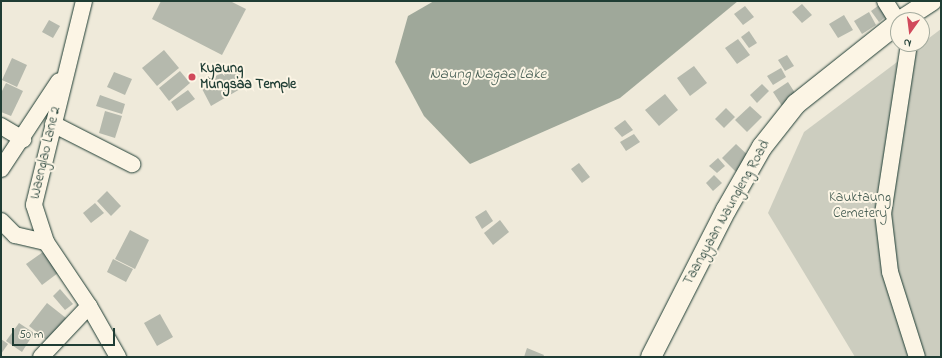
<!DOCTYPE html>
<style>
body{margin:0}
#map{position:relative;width:942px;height:358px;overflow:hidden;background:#efeada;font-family:"Indie Flower",sans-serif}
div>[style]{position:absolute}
.green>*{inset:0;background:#cccdbf}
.water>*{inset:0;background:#9fa89a}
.building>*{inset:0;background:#b5b9ad}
.roads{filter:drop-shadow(0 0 1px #1f3d34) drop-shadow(0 0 1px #1f3d34)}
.minor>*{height:16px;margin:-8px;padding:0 8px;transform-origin:8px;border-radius:8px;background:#fcf5e5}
.tertiary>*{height:20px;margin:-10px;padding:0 10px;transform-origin:10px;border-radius:10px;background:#fcf5e5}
.dots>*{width:11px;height:11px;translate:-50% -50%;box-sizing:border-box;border:2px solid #fcf5e5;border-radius:50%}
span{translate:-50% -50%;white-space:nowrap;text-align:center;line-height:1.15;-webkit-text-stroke:4px #fcf5e5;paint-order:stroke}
.poi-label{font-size:14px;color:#1f3d34;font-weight:700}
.left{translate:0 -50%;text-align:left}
.street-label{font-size:14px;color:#1f3d34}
.park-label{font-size:14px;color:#425a50}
.water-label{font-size:15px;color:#455d53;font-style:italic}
.frame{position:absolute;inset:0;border:2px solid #1f3d34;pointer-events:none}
.north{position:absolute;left:890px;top:12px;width:40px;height:40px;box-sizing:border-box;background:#fcf5e5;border:1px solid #a4ab9e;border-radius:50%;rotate:194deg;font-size:11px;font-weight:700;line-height:16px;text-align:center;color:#1f3d34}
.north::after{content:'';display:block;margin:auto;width:14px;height:18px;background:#d1495b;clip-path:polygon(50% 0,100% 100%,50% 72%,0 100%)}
.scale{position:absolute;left:12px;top:328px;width:103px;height:18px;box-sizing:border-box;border:2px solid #1f3d34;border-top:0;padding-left:5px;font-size:12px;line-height:14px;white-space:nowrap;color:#1f3d34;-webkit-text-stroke:3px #fcf5e5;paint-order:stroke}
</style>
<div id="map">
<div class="green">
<i style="clip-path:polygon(941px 29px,941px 357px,855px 357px,768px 213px,804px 132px)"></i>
</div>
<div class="water">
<i style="clip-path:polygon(434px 1px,738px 1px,620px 98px,470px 164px,424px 116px,395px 62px,408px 16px)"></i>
</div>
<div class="building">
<i style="clip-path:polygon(161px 1px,230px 1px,246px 9px,222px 55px,152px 19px)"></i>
<i style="clip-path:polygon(882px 3px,887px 16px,879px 22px,871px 11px)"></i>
<i style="clip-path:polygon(802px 4px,812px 15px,802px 23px,792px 12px)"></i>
<i style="clip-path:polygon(745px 6px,754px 17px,743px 25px,734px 14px)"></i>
<i style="clip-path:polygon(869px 12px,876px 25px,862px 34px,854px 21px)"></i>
<i style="clip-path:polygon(844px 15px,853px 30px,838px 38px,829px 24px)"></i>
<i style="clip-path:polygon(49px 20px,60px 26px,53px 38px,42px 32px)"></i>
<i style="clip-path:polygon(749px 31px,757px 43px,749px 48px,741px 37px)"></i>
<i style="clip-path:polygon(738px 39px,750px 55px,737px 64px,725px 48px)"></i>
<i style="clip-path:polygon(164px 50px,179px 68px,157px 86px,142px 68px)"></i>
<i style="clip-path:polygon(787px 55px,794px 66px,785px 71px,778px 60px)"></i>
<i style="clip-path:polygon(12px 58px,27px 65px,17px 87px,2px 80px)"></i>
<i style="clip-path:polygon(235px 65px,247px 85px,211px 106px,200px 85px)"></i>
<i style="clip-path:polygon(694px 66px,707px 83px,690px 96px,677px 78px)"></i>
<i style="clip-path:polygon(781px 68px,786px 77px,773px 85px,767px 76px)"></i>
<i style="clip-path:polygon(180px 71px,190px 83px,169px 101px,159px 88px)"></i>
<i style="clip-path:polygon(114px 72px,132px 79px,125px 95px,107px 87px)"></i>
<i style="clip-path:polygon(788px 82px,797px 96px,782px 106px,773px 92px)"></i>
<i style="clip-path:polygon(6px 83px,23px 91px,11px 116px,1px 112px,1px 93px)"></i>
<i style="clip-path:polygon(762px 84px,769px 91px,757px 103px,750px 95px)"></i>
<i style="clip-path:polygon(188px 90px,195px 99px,177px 111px,171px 102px)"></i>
<i style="clip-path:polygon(665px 94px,678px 110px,659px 126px,645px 110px)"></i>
<i style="clip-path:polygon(100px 95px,125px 104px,122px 114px,96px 106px)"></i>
<i style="clip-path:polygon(750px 106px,762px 117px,747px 132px,735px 120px)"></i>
<i style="clip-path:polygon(726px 108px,735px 117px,724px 128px,715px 119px)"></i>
<i style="clip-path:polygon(105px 111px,122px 116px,115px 138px,99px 133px)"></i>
<i style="clip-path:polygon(625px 120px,633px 130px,622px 137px,614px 128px)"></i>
<i style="clip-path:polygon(634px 134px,640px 142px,626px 151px,620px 142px)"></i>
<i style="clip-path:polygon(736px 144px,752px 159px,737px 173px,722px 158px)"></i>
<i style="clip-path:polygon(718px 158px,725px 166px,717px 173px,709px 166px)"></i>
<i style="clip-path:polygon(579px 163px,590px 177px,582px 183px,571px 169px)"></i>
<i style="clip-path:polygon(714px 175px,722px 183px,713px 191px,706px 183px)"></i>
<i style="clip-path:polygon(107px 191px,121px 206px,111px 216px,97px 201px)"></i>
<i style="clip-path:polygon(95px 203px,104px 213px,91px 223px,83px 213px)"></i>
<i style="clip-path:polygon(486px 210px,493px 221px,482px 229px,475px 217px)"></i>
<i style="clip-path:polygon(500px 220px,509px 232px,493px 245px,484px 233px)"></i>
<i style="clip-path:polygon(130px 230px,149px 240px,135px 269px,115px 259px)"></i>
<i style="clip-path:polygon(43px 252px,58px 273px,42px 285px,26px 264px)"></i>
<i style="clip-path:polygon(113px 259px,133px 269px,126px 282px,107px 272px)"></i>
<i style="clip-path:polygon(60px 289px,73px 304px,65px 310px,53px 296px)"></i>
<i style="clip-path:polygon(47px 303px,66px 318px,48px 341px,29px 326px)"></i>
<i style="clip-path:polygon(160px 314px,173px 337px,157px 346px,144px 323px)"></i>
<i style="clip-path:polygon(19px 323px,34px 333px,22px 352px,6px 341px)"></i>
<i style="clip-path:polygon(1px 339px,8px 344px,1px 354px)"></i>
<i style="clip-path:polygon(527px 348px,544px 355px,543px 357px,524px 357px)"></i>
</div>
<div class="roads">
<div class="minor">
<i style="left:84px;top:1px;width:210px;rotate:103.8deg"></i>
<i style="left:34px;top:205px;width:39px;rotate:72deg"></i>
<i style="left:46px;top:242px;width:77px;rotate:56.1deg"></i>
<i style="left:89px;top:306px;width:59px;rotate:60.4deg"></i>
<i style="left:885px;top:1px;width:25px;rotate:58deg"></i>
<i style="left:909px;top:44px;width:171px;rotate:98.7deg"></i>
<i style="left:883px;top:213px;width:59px;rotate:83.2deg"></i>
<i style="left:890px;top:272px;width:89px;rotate:72.4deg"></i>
<i style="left:53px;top:124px;width:89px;rotate:26.9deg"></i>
<i style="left:1px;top:126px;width:26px;rotate:31deg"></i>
<i style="left:1px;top:169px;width:105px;rotate:-56.6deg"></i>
<i style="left:1px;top:221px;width:20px;rotate:45deg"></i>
<i style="left:15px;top:235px;width:32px;rotate:13deg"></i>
<i style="left:41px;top:357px;width:70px;rotate:-46.7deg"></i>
</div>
<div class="tertiary">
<i style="left:902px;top:20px;width:35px;rotate:-33deg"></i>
<i style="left:651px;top:357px;width:165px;rotate:-63deg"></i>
<i style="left:726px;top:210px;width:73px;rotate:-60.3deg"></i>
<i style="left:762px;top:147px;width:55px;rotate:-51.7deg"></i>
<i style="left:796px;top:104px;width:130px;rotate:-38.5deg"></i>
</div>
</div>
<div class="dots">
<i style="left:192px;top:77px;background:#d1495b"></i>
</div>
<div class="poi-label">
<span class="left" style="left:200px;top:77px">Kyaung<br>Mungsaa Temple</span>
</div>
<div class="street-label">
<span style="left:46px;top:153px;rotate:-77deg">Waenglao Lane 2</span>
<span style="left:727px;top:213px;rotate:-61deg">Taangyaan Naungleng Road</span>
</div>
<div class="park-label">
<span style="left:860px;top:206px">Kauktaung<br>Cemetery</span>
</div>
<div class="water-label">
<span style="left:488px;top:75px">Naung Nagaa Lake</span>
</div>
<div class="frame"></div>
<div class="north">N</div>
<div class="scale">50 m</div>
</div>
